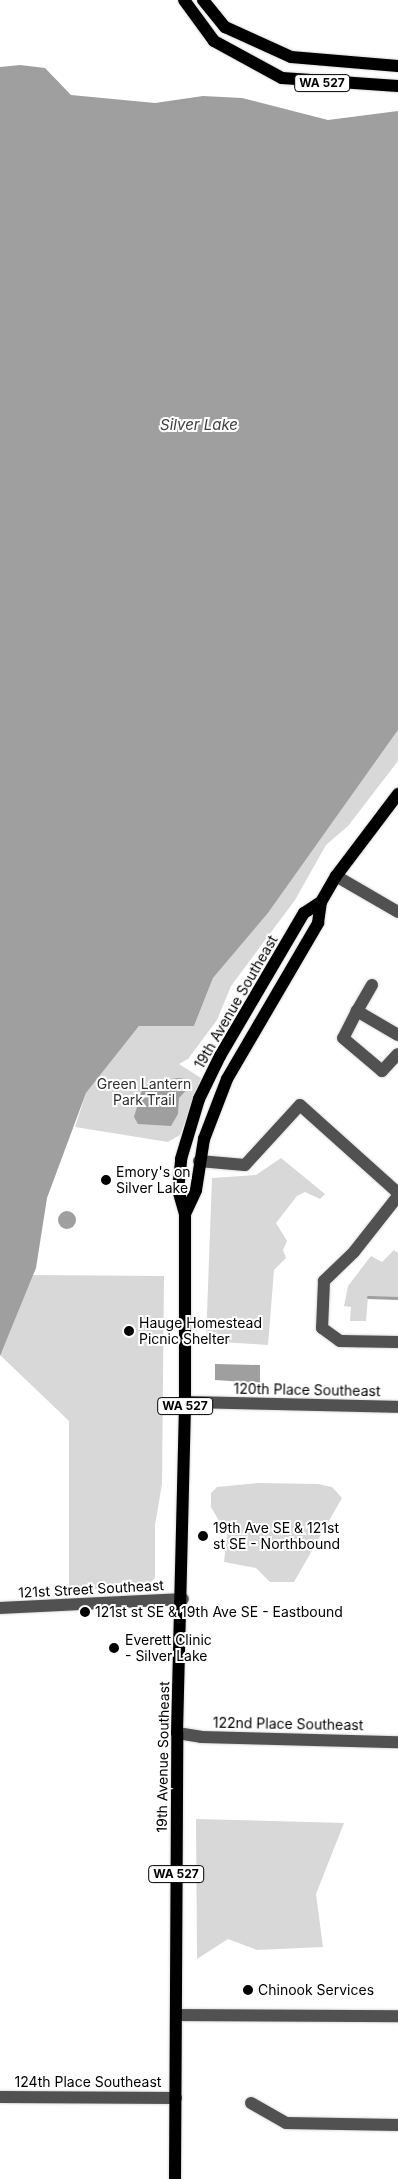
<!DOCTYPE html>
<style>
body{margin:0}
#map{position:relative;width:398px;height:2179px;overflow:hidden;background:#fff;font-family:Inter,sans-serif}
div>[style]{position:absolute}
.green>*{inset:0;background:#d8d8d8}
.water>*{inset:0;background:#9f9f9f}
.round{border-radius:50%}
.stream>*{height:3px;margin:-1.5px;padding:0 1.5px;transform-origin:1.5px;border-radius:1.5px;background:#9f9f9f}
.roads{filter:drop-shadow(0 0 1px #dbdbdb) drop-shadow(0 0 1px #dbdbdb)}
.minor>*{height:12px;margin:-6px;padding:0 6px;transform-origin:6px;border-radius:6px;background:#515151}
.major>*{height:12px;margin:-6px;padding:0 6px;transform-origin:6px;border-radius:6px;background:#000}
.dots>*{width:14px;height:14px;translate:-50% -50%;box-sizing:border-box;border:2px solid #fff;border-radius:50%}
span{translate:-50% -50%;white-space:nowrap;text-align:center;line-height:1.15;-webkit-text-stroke:4px #fff;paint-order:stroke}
.shield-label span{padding:1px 4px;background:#fff;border:1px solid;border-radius:4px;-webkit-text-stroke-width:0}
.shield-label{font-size:12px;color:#000;font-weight:700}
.street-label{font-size:14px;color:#000}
.park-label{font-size:14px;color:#2f2f2f}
.poi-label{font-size:14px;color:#000}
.left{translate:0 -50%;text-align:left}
.water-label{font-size:15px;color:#404040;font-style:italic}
</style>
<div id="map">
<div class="green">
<i style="clip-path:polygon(398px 730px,398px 761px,348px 826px,326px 845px,295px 900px,231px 986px,217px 1020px,188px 1059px,179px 1064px,201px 1078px,180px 1135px,168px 1142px,75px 1127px,86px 1093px,139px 1026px,194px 1026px,213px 978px,268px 913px)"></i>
<i style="clip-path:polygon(281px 1158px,325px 1194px,320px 1199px,305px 1192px,297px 1196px,276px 1223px,287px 1241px,283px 1250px,286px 1258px,274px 1270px,268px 1345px,206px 1341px,212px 1178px,256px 1175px)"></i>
<i style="clip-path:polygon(394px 1250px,398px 1253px,398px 1298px,368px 1297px,366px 1321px,350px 1321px,351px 1307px,344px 1306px,348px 1286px,371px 1256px,382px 1262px)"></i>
<i style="clip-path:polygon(33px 1275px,164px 1276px,162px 1484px,155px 1525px,155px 1578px,147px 1586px,69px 1591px,69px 1421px,0 1355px)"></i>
<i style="clip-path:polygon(258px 1483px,318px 1484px,332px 1487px,342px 1498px,294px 1582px,270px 1582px,256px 1568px,224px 1562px,227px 1535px,211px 1507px,211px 1493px,217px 1487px)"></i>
<i style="clip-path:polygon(196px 1819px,344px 1823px,316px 1894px,323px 1947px,257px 1950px,228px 1939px,197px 1959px)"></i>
</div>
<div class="water">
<i style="clip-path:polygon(20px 65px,45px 68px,71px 95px,155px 103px,203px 96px,242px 98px,328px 120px,398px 111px,398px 730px,268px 913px,213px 978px,194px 1026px,139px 1026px,86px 1093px,47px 1198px,36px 1268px,0 1356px,0 67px)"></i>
<i style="clip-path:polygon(178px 1078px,186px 1079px,189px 1087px,179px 1098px,178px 1114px,171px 1126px,138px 1124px,134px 1117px,142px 1090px,150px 1082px)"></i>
<i class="round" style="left:58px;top:1211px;width:18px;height:18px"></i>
<i style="clip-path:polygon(215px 1364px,260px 1365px,260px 1383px,215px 1380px)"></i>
</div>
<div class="stream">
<i style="left:368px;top:1297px;width:30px;rotate:2deg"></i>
</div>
<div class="roads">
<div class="minor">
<i style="left:336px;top:876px;width:72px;rotate:30.1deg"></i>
<i style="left:357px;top:1011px;width:30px;rotate:-60deg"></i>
<i style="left:398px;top:1035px;width:48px;rotate:-149.7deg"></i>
<i style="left:357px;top:1011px;width:30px;rotate:117deg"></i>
<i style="left:343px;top:1038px;width:51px;rotate:40.2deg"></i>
<i style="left:382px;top:1071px;width:23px;rotate:-47deg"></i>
<i style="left:199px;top:1161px;width:46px;rotate:5deg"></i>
<i style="left:245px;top:1165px;width:81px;rotate:-47.5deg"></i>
<i style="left:300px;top:1105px;width:132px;rotate:41.9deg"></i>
<i style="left:398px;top:1196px;width:71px;rotate:128.2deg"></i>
<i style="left:354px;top:1252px;width:42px;rotate:136deg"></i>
<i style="left:324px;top:1281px;width:47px;rotate:92.4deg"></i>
<i style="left:322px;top:1328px;width:22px;rotate:36deg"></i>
<i style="left:340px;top:1341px;width:58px;rotate:1deg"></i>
<i style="left:185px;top:1402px;width:213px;rotate:1.3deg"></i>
<i style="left:0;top:1608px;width:183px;rotate:-2.8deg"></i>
<i style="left:177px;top:1733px;width:24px;rotate:9deg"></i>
<i style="left:201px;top:1737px;width:197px;rotate:1.5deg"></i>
<i style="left:176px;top:2015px;width:222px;rotate:0.3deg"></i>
<i style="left:0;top:2097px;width:176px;rotate:0.3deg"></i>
<i style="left:251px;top:2103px;width:40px;rotate:29.7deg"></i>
<i style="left:286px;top:2123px;width:112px;rotate:1deg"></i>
</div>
<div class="major">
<i style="left:184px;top:0;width:51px;rotate:53.8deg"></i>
<i style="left:214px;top:41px;width:77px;rotate:28.6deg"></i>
<i style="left:282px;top:78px;width:116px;rotate:3.9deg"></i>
<i style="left:203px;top:0;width:35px;rotate:51deg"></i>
<i style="left:225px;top:27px;width:72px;rotate:24.4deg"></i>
<i style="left:291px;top:57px;width:107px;rotate:4.8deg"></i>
<i style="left:185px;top:1214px;width:26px;rotate:-65deg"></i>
<i style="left:196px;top:1190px;width:52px;rotate:-81.1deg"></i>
<i style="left:204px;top:1139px;width:64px;rotate:-69deg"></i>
<i style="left:227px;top:1079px;width:181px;rotate:-59.7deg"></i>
<i style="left:318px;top:923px;width:21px;rotate:-82deg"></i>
<i style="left:321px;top:902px;width:30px;rotate:-60deg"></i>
<i style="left:336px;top:876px;width:103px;rotate:-52.9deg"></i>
<i style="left:175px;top:2179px;width:446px;rotate:-89.7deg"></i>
<i style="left:177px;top:1733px;width:331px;rotate:-88.6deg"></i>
<i style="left:185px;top:1402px;width:188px;rotate:-90deg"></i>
<i style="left:185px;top:1214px;width:25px;rotate:-106deg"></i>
<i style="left:178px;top:1190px;width:31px;rotate:-84deg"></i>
<i style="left:181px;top:1159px;width:63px;rotate:-73.3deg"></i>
<i style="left:199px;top:1099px;width:48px;rotate:-64deg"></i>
<i style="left:220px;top:1056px;width:166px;rotate:-59.6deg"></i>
<i style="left:304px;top:913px;width:20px;rotate:-33deg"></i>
</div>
</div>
<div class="dots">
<i style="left:106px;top:1180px;background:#000"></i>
<i style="left:129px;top:1331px;background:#000"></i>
<i style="left:203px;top:1536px;background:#000"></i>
<i style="left:85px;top:1612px;background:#000"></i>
<i style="left:114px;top:1648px;background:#000"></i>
<i style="left:248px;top:1990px;background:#000"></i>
</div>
<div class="shield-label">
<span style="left:322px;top:83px">WA 527</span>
<span style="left:185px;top:1406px">WA 527</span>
<span style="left:176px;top:1874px">WA 527</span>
</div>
<div class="street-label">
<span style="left:236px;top:1002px;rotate:-60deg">19th Avenue Southeast</span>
<span style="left:307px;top:1390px;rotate:1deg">120th Place Southeast</span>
<span style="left:91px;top:1589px;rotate:-3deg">121st Street Southeast</span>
<span style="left:288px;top:1724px;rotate:1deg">122nd Place Southeast</span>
<span style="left:163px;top:1757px;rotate:-89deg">19th Avenue Southeast</span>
<span style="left:88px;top:2082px">124th Place Southeast</span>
</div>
<div class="park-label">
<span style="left:144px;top:1092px">Green Lantern<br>Park Trail</span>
</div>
<div class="poi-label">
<span class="left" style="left:116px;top:1180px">Emory's on<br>Silver Lake</span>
<span class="left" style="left:139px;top:1331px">Hauge Homestead<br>Picnic Shelter</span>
<span class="left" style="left:213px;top:1536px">19th Ave SE &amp; 121st<br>st SE - Northbound</span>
<span class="left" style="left:95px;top:1612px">121st st SE &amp; 19th Ave SE - Eastbound</span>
<span class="left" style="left:125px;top:1648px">Everett Clinic<br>- Silver Lake</span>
<span class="left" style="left:258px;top:1990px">Chinook Services</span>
</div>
<div class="water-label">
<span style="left:199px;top:425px">Silver Lake</span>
</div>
</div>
